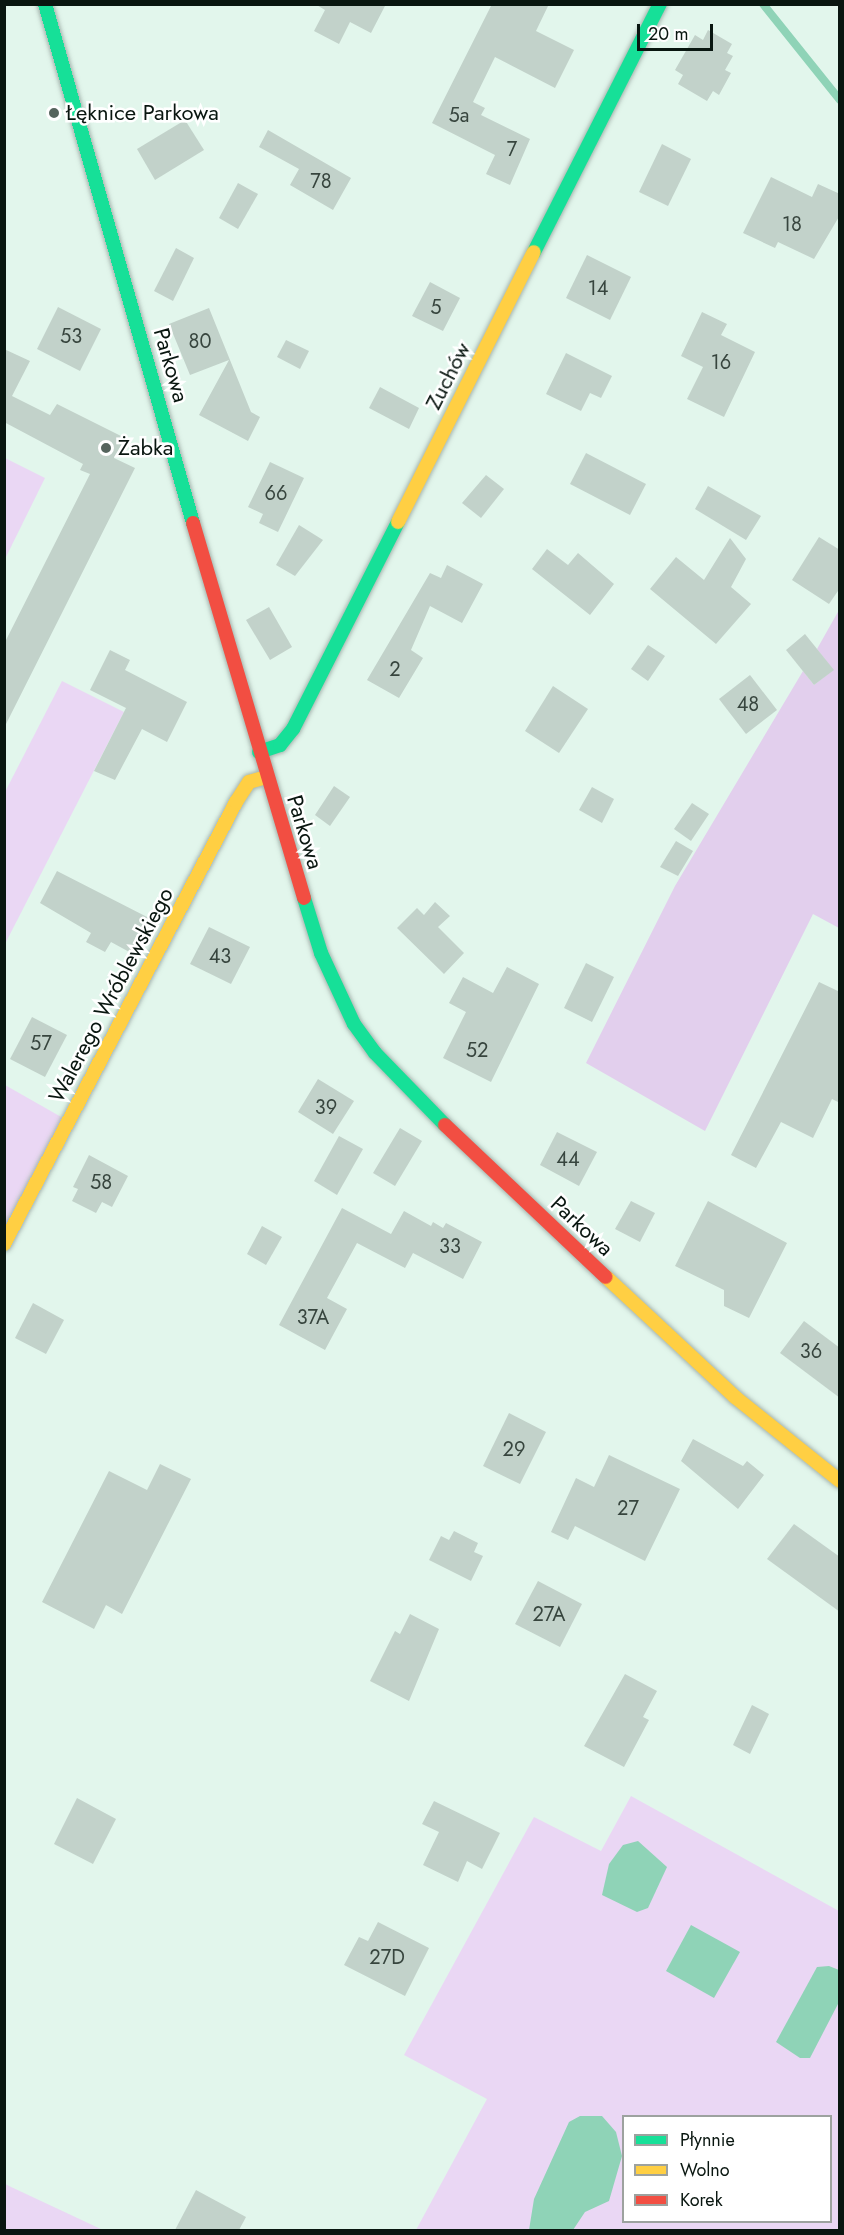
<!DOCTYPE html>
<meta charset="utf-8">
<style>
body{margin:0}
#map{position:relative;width:844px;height:2235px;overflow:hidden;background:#e2f6ec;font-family:Jost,sans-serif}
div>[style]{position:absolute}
.green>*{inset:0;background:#ead7f4}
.forest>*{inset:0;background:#e2cfed}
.water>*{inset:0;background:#8fd3b7}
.stream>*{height:8px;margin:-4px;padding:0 4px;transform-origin:4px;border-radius:4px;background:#8fd3b7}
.building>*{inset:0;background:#c2d2ca}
.roads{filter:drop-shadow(0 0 2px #a7b6af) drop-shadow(0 0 2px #a7b6af)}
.fast>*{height:14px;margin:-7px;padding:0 7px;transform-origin:7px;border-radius:7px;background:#16e098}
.slow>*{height:14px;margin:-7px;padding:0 7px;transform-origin:7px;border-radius:7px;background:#ffcf43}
.jam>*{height:14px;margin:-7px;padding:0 7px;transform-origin:7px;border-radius:7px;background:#f24e42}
.dots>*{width:16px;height:16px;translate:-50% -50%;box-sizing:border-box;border:3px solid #fff;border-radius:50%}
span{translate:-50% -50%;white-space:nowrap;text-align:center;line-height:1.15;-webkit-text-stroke:5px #fff;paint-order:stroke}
.number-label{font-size:20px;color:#37453e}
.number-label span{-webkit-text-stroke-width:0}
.poi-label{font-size:22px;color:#091610}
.left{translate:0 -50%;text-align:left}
.street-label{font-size:22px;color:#091610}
.frame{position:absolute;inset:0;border:6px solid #091610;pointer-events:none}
.legend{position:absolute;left:622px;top:2115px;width:210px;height:108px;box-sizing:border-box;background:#fff;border:2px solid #9da29f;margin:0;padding:8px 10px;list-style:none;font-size:18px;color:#091610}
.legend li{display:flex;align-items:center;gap:12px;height:30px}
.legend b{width:30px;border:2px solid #9da29f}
.scale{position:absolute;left:637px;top:24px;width:76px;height:27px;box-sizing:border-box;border:3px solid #091610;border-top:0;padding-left:8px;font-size:18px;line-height:21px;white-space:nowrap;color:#091610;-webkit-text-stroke:4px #fff;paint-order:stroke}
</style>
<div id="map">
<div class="green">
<i style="clip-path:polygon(5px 458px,45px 478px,5px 559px)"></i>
<i style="clip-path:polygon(62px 681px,124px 712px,5px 944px,5px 792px)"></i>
<i style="clip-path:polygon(5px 1085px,63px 1118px,5px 1227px)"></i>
<i style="clip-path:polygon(evenodd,631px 1796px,839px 1911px,839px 2230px,416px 2230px,487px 2099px,404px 2055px,534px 1817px,601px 1851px,631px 1796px,624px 2116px,830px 2116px,830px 2222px,624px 2222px,624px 2116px)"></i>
<i style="clip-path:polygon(4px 2183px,9px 2186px,103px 2230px,5px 2230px)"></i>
</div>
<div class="forest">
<i style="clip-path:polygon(839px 610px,839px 928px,813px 914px,705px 1131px,586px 1063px,675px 886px,803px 671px,814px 685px,833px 670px,817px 649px)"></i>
</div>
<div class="water">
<i style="clip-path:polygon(638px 1841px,667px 1867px,648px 1908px,637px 1912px,602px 1895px,609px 1864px,623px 1845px)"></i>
<i style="clip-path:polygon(691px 1925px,740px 1952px,714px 1998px,666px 1971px)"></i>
<i style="clip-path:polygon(829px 1966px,839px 1970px,839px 2002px,810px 2058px,800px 2058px,776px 2042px,817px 1967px)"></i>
<i style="clip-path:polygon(580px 2116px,602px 2116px,616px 2132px,622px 2156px,609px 2201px,585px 2212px,573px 2230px,529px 2230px,534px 2199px,569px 2122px)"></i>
</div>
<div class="stream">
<i style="left:763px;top:4px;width:123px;rotate:51.3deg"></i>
</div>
<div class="building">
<i style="clip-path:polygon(315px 4px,386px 4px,371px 33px,350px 22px,339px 44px,314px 31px,325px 10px)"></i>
<i style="clip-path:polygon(492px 4px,549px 4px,536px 31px,574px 50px,555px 88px,495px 57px,473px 102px,485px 108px,481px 115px,530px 139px,510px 185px,486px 174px,495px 155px,432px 123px)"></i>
<i style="clip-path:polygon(708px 30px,732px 44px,727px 53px,733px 56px,725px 70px,731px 73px,719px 95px,713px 91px,707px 101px,678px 84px,683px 75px,675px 70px,695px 35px,703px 40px)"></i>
<i style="clip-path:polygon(185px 120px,204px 150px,155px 180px,137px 149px)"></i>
<i style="clip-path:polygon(268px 130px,351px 178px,333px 210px,290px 185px,299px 169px,259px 147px)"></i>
<i style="clip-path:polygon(662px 144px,691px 159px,668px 206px,639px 192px)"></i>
<i style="clip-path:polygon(771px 177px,812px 197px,818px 184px,840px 194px,840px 215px,814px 259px,778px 242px,775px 248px,743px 233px)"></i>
<i style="clip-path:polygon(238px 183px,258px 194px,238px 229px,219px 218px)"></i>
<i style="clip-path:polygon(176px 248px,194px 258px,173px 301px,154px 291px)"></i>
<i style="clip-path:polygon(587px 255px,631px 277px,610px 320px,566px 298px)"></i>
<i style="clip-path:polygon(430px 282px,460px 298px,443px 331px,412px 316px)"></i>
<i style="clip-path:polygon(58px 307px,101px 329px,80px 371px,37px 349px)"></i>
<i style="clip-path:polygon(209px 308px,251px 412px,260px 417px,248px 441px,199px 415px,229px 360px,190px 375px,169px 324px)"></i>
<i style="clip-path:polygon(702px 312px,727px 324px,721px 335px,755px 352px,724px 417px,687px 399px,703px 367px,681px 356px)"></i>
<i style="clip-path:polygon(286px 340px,309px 351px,300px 369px,277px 357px)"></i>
<i style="clip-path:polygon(4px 349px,30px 361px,12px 396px,50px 415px,57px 404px,125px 438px,114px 458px,135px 468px,4px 728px,4px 644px,90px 474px,80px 470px,83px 464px,4px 422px)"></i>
<i style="clip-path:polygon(566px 353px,612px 376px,601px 398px,590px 393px,581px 411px,546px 394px)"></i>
<i style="clip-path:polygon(380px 387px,419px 408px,409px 429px,369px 408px)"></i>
<i style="clip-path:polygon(586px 453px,646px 484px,630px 515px,570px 484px)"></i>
<i style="clip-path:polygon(270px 462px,304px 478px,278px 532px,259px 523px,263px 514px,248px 507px)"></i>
<i style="clip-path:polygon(486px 475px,504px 489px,481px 518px,462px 503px)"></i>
<i style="clip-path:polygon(708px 486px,761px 516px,746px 540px,695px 509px)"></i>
<i style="clip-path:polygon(299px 525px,323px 540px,295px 576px,276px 565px)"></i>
<i style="clip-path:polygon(819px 537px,840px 550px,840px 588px,829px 604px,792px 580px)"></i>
<i style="clip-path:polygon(730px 538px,746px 559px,731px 587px,751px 604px,716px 644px,650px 589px,676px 557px,704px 580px)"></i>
<i style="clip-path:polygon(547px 549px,568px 565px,578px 553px,614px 584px,590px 615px,532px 569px)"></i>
<i style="clip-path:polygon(447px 565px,483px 584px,462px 623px,430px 606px,411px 650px,423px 658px,399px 698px,367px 680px,430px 573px,441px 578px)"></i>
<i style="clip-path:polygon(269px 607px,292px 647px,270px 660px,246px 620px)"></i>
<i style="clip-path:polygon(805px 634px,834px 670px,814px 685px,786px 650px)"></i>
<i style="clip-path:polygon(648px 645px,665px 656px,648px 681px,631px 669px)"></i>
<i style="clip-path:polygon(110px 650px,130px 660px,125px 670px,187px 702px,167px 742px,142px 729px,115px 780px,94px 771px,126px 708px,90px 690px)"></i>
<i style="clip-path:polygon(750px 675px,777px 710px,746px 734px,719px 699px)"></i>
<i style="clip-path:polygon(553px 686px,588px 709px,559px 753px,525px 731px)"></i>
<i style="clip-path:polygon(334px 786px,350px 797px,330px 826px,315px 815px)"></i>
<i style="clip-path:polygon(592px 787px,614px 799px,602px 823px,579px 810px)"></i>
<i style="clip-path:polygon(692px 803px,709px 814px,691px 841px,674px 829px)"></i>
<i style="clip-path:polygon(676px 841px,693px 851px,678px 876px,660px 867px)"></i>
<i style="clip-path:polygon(57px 871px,151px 919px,133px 954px,111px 942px,105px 952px,86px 942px,91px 933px,40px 903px)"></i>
<i style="clip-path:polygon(435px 902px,450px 916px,438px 927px,464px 953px,444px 974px,397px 928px,417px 908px,424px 915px)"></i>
<i style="clip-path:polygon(209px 927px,250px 947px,231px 984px,190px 964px)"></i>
<i style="clip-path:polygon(586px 963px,614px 977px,592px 1022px,564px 1008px)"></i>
<i style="clip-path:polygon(507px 967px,539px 984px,491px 1082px,443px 1058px,466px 1012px,449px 1003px,463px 977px,493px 993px)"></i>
<i style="clip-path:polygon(819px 982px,840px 992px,840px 1103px,832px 1099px,813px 1138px,781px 1122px,756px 1168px,731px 1155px)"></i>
<i style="clip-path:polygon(32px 1017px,67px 1035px,45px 1077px,10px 1059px)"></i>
<i style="clip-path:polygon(318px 1079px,354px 1101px,333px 1134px,298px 1112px)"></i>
<i style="clip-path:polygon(400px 1128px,422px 1141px,395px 1186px,373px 1173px)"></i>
<i style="clip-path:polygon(557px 1132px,597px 1152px,579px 1186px,540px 1165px)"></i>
<i style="clip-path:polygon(339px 1136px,363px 1149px,337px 1195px,314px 1181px)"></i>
<i style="clip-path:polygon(89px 1155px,128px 1176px,112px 1207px,102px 1202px,96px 1213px,72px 1201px,78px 1189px,73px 1187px)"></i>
<i style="clip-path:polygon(631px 1201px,655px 1213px,640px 1242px,615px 1229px)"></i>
<i style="clip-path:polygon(708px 1201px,787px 1243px,749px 1318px,724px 1306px,724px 1290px,675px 1266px)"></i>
<i style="clip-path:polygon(342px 1208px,391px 1234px,404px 1211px,431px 1226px,433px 1222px,443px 1228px,446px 1223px,482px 1242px,463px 1279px,413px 1253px,405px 1268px,357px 1243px,327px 1298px,347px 1309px,325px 1350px,279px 1325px)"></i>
<i style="clip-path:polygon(262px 1226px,282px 1237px,266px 1265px,247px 1254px)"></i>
<i style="clip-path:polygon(33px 1303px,64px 1320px,46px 1354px,15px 1338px)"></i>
<i style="clip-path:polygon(804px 1321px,840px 1348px,840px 1398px,780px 1353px)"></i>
<i style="clip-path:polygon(509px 1413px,546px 1432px,520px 1484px,483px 1466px)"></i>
<i style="clip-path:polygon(693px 1439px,743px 1466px,747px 1461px,764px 1475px,738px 1509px,681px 1461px)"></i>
<i style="clip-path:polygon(609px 1455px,680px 1489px,645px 1561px,575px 1526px,568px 1540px,551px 1532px,576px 1478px,594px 1487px)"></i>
<i style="clip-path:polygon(160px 1464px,191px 1479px,122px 1614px,106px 1605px,94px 1629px,42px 1602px,109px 1471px,147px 1490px)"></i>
<i style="clip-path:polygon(794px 1524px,840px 1557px,840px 1612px,767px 1559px)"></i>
<i style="clip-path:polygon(454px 1531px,478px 1543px,474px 1552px,483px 1556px,471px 1581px,429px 1560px,441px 1536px,449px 1540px)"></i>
<i style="clip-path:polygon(538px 1581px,582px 1604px,560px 1647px,515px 1624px)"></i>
<i style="clip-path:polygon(410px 1614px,439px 1629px,409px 1701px,370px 1681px,395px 1631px,400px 1634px)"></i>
<i style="clip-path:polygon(625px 1674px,657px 1691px,643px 1717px,649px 1720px,624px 1767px,584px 1746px)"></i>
<i style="clip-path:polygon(752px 1705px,769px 1714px,750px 1754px,733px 1745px)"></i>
<i style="clip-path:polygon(77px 1798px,116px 1819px,93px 1864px,54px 1844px)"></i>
<i style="clip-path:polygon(434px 1801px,500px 1833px,482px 1869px,467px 1861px,458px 1882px,423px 1865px,439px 1832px,422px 1824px)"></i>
<i style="clip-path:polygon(378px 1922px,429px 1948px,405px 1996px,344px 1965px,359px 1937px,368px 1941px)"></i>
<i style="clip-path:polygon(196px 2190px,246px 2217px,239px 2230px,175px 2230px)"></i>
</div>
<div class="roads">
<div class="fast">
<i style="left:45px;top:4px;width:540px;rotate:74.08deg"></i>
<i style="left:534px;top:252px;width:278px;rotate:-63.1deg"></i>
<i style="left:259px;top:752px;width:22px;rotate:-18deg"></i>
<i style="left:280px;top:745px;width:21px;rotate:-51deg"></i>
<i style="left:293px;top:729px;width:232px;rotate:-63.1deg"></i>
<i style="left:304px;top:898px;width:58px;rotate:72.8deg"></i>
<i style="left:321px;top:953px;width:78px;rotate:65.1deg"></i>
<i style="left:354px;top:1024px;width:36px;rotate:54deg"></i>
<i style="left:375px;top:1053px;width:100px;rotate:45.8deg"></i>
</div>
<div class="slow">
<i style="left:398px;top:522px;width:302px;rotate:-63.3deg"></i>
<i style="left:4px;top:1244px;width:499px;rotate:-62.3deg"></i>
<i style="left:236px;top:802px;width:24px;rotate:-57deg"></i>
<i style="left:249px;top:782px;width:18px;rotate:-16deg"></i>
<i style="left:606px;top:1277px;width:176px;rotate:42.9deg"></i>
<i style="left:735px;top:1397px;width:134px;rotate:38.7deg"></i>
</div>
<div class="jam">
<i style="left:193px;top:523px;width:391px;rotate:73.5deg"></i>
<i style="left:445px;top:1125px;width:221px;rotate:43.4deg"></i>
</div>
</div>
<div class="dots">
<i style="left:54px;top:113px;background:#55645d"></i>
<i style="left:106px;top:448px;background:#55645d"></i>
</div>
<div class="number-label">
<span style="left:459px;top:115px">5a</span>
<span style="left:512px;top:149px">7</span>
<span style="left:321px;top:181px">78</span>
<span style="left:792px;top:224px">18</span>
<span style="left:598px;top:288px">14</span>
<span style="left:436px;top:307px">5</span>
<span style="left:71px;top:336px">53</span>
<span style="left:200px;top:341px">80</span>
<span style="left:721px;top:362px">16</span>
<span style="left:276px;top:493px">66</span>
<span style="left:395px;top:669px">2</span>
<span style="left:748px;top:704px">48</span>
<span style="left:220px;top:956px">43</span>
<span style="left:41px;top:1043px">57</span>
<span style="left:477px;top:1050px">52</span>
<span style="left:326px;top:1107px">39</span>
<span style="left:568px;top:1159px">44</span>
<span style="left:101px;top:1182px">58</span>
<span style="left:450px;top:1246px">33</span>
<span style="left:313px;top:1317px">37A</span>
<span style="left:811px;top:1351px">36</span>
<span style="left:514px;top:1449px">29</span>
<span style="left:628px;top:1508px">27</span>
<span style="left:549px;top:1614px">27A</span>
<span style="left:387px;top:1957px">27D</span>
</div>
<div class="poi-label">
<span class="left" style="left:66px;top:113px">Łęknice Parkowa</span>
<span class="left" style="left:118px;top:448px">Żabka</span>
</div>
<div class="street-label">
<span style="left:171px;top:365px;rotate:74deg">Parkowa</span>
<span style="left:448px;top:376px;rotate:-63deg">Zuchów</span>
<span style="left:305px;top:832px;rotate:73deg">Parkowa</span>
<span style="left:111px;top:995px;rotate:-62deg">Walerego Wróblewskiego</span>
<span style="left:582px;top:1226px;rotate:43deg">Parkowa</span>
</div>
<div class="frame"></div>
<ul class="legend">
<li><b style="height:8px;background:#16e098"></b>Płynnie</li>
<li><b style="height:8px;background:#ffcf43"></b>Wolno</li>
<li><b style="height:8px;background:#f24e42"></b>Korek</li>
</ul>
<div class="scale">20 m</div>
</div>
